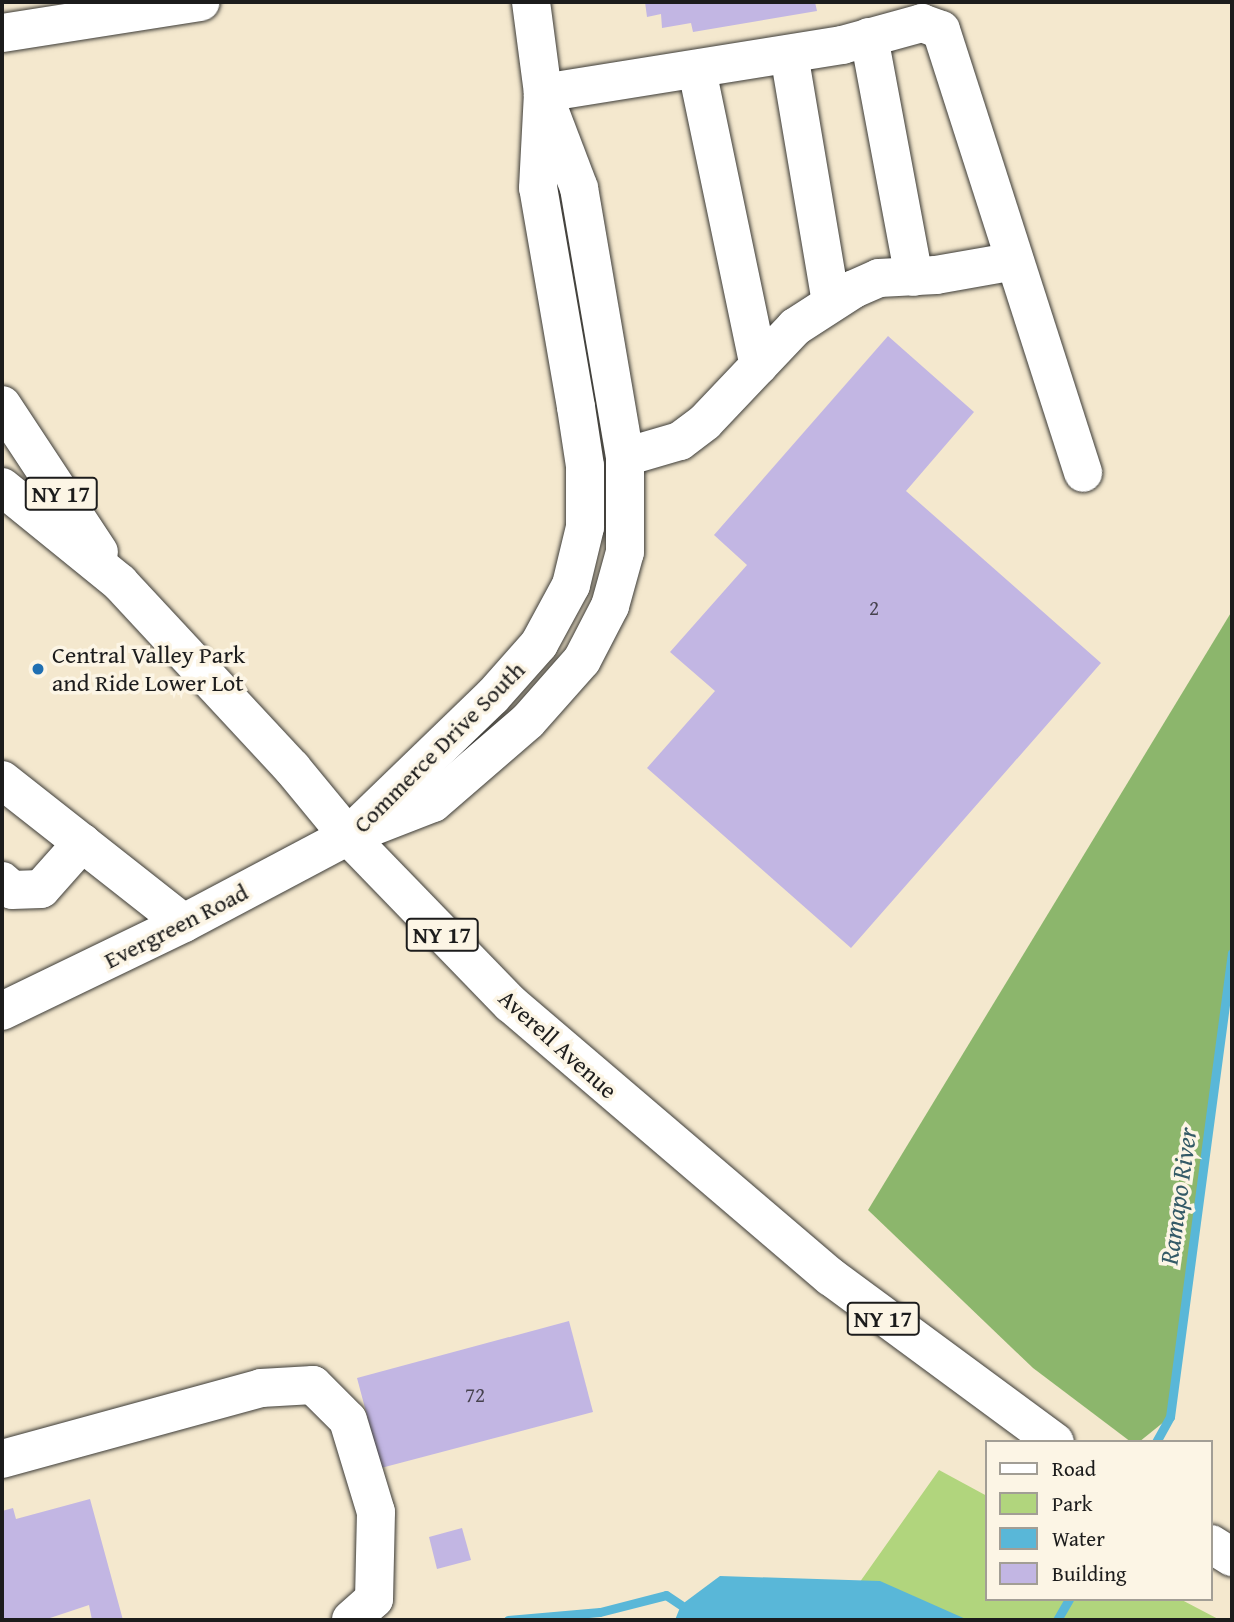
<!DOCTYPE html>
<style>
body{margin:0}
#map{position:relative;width:1234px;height:1622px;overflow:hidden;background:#f4e8ce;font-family:"Gentium Book Plus",serif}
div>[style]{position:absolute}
.green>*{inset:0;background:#b1d57d}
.forest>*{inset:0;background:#8cb66c}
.water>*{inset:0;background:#59b7d8}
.stream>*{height:9px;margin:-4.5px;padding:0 4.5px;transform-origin:4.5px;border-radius:4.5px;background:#59b7d8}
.building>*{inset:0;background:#c2b6e3}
.roads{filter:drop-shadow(0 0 2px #3c3b37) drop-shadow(0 0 2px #3c3b37)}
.minor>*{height:38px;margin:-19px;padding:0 19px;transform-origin:19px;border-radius:19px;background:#fff}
.major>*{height:38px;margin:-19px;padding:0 19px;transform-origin:19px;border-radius:19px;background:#fff}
.dots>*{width:19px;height:19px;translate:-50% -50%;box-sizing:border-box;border:4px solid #fcf5e5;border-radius:50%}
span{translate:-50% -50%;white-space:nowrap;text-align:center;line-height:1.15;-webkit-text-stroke:7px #fcf5e5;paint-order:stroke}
.number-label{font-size:21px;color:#46424e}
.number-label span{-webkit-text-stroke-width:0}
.shield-label span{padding:2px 5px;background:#fcf5e5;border:2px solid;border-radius:5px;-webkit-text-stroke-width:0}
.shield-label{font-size:23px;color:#1c1c1c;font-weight:700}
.poi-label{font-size:24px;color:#1c1c1c}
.left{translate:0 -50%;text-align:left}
.street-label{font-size:24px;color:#1c1c1c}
.water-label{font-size:26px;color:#345a67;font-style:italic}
.frame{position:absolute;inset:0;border:4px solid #1c1c1c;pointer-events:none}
.legend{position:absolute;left:985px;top:1440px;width:228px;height:161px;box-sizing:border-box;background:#fcf5e5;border:2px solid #a29e95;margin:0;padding:9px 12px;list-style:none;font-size:21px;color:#1c1c1c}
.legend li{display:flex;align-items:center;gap:14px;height:35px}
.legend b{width:35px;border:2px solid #a29e95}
</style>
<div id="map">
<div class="green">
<i style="clip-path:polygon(939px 1470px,987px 1496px,987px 1599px,1180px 1599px,1220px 1620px,833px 1620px)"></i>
</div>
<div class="forest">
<i style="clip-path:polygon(1232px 611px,1232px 953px,1170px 1417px,1139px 1442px,1131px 1442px,1033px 1368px,868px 1210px)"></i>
</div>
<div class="water">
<i style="clip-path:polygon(720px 1576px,880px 1581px,968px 1620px,675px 1620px,681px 1605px)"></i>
</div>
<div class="stream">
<i style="left:1156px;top:1442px;width:29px;rotate:-61deg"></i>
<i style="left:1170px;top:1417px;width:468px;rotate:-82.4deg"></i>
<i style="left:508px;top:1620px;width:92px;rotate:-5deg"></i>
<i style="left:600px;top:1612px;width:68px;rotate:-14.4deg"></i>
<i style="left:666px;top:1595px;width:18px;rotate:34deg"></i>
<i style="left:1057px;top:1620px;width:24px;rotate:-60deg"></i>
</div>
<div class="building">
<i style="clip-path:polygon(645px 2px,815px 2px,817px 11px,693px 32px,691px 23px,662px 28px,661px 14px,647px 17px)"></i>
<i style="clip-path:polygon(888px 336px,974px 412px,906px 491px,1101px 663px,851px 948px,647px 768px,715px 691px,670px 652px,747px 565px,714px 535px)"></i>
<i style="clip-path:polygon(569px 1321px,593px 1412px,381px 1468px,357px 1378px)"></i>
<i style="clip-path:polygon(90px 1499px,123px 1620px,92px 1620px,89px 1605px,44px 1620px,2px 1620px,2px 1511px,13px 1508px,16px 1519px)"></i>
<i style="clip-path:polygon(462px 1528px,471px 1560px,437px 1569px,429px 1537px)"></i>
</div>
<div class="roads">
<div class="minor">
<i style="left:2px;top:33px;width:201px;rotate:-8.9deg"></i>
<i style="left:869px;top:37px;width:244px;rotate:79.4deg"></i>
<i style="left:789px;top:54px;width:252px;rotate:80.4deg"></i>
<i style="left:697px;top:70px;width:302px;rotate:78.2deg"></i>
<i style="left:543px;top:93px;width:303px;rotate:-9.1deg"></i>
<i style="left:842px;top:45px;width:83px;rotate:-15.4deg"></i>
<i style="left:922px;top:23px;width:20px;rotate:20deg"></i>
<i style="left:941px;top:30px;width:465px;rotate:72.2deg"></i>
<i style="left:625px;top:457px;width:57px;rotate:-16.2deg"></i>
<i style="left:680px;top:441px;width:31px;rotate:-37deg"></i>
<i style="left:705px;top:422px;width:131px;rotate:-46.5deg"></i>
<i style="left:795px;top:327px;width:70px;rotate:-32.8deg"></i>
<i style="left:854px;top:289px;width:27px;rotate:-24deg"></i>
<i style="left:879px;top:278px;width:57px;rotate:-3deg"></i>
<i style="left:936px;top:275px;width:80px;rotate:-10deg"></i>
<i style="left:2px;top:780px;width:231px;rotate:38.2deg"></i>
<i style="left:352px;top:832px;width:194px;rotate:-44deg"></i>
<i style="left:492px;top:697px;width:71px;rotate:-48.4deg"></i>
<i style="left:539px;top:644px;width:67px;rotate:-61.5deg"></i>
<i style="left:571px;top:585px;width:60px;rotate:-76.4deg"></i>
<i style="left:585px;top:527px;width:61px;rotate:-90deg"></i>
<i style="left:585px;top:466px;width:60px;rotate:-98.7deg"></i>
<i style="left:576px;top:407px;width:222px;rotate:-99.8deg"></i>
<i style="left:538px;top:188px;width:95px;rotate:-87deg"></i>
<i style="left:543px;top:93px;width:92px;rotate:-97.5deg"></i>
<i style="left:2px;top:881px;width:13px;rotate:42deg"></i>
<i style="left:12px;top:890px;width:29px;rotate:-2deg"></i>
<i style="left:41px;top:889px;width:62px;rotate:-48.3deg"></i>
<i style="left:2px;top:1011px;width:202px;rotate:-25.8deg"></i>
<i style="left:184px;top:923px;width:186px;rotate:-27.9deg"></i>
<i style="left:348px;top:836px;width:91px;rotate:-21.2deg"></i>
<i style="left:433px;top:803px;width:125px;rotate:-40.8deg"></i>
<i style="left:528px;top:721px;width:81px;rotate:-48.5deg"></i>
<i style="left:582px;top:660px;width:61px;rotate:-62.6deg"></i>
<i style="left:610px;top:606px;width:56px;rotate:-74.5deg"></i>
<i style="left:625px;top:552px;width:95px;rotate:-90deg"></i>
<i style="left:625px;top:457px;width:273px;rotate:-99.7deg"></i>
<i style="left:579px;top:188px;width:102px;rotate:-110.8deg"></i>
<i style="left:2px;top:1459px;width:269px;rotate:-15.3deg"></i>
<i style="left:261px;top:1388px;width:52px;rotate:-3.3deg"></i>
<i style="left:313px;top:1385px;width:49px;rotate:45deg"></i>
<i style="left:348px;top:1420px;width:96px;rotate:73.1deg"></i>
<i style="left:376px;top:1512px;width:87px;rotate:91.3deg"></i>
<i style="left:374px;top:1599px;width:31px;rotate:138deg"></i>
</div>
<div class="major">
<i style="left:2px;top:405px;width:176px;rotate:56.6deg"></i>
<i style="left:2px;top:487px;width:152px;rotate:39.1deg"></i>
<i style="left:120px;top:583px;width:253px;rotate:47.1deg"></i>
<i style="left:292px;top:768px;width:88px;rotate:50.5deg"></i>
<i style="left:348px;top:836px;width:234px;rotate:45.9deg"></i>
<i style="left:511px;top:1004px;width:421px;rotate:40.5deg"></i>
<i style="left:831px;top:1277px;width:278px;rotate:36.4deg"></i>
<i style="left:1211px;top:1544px;width:25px;rotate:32deg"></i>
</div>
</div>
<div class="dots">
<i style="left:38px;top:669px;background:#1f6fb2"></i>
</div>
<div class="number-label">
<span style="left:874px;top:608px">2</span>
<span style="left:475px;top:1395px">72</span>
</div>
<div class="shield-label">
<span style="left:61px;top:494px">NY 17</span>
<span style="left:442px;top:935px">NY 17</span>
<span style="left:883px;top:1319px">NY 17</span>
</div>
<div class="poi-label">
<span class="left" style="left:52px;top:669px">Central Valley Park<br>and Ride Lower Lot</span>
</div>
<div class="street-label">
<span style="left:439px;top:747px;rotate:-45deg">Commerce Drive South</span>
<span style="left:176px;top:926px;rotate:-27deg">Evergreen Road</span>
<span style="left:558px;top:1044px;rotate:42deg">Averell Avenue</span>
</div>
<div class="water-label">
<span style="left:1178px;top:1196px;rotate:-82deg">Ramapo River</span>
</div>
<div class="frame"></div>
<ul class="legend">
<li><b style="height:9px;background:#fff"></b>Road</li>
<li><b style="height:19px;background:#b1d57d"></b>Park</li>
<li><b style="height:19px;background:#59b7d8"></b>Water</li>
<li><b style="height:19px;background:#c2b6e3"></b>Building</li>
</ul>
</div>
